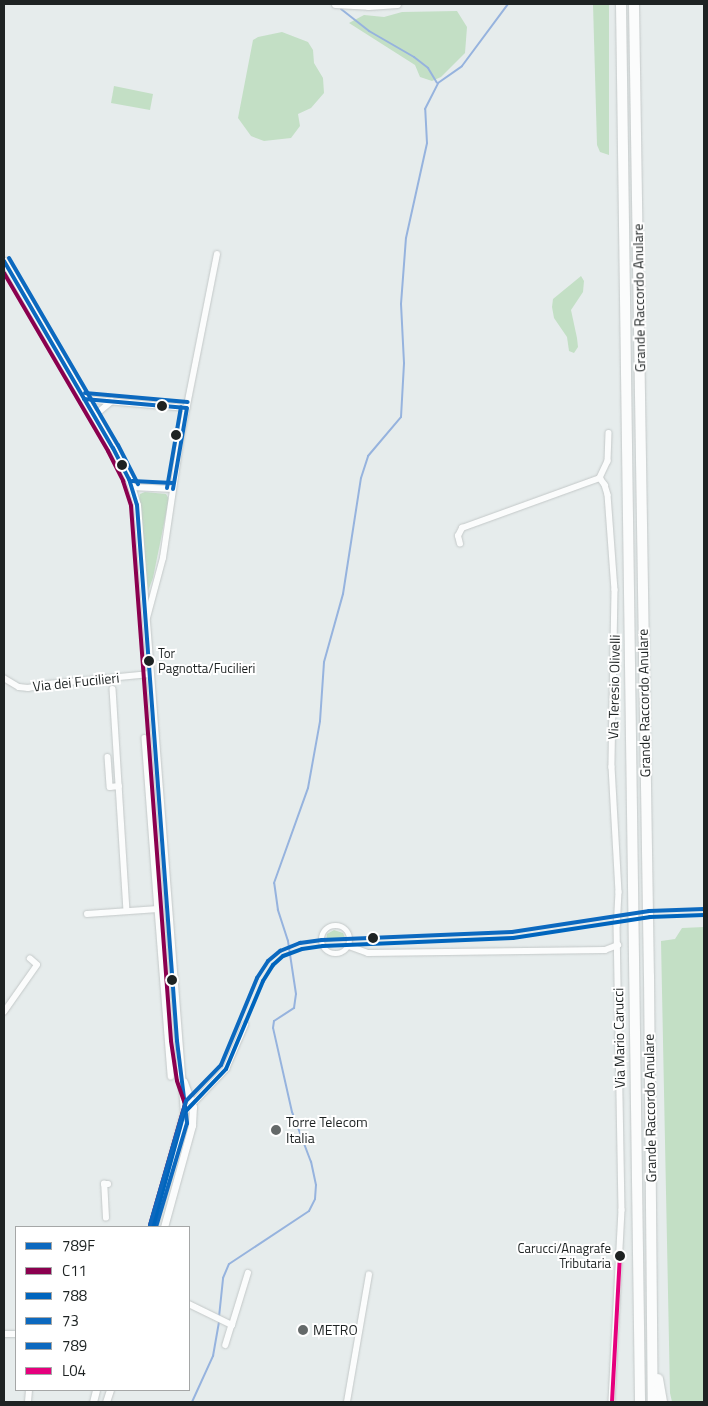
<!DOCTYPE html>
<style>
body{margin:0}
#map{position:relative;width:708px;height:1406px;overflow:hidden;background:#e6ecec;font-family:"Titillium Web",sans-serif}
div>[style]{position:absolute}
.green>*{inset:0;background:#c3dfc5}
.stream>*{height:2px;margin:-1px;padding:0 1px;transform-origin:1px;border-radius:1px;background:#96b3de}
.roads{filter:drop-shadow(0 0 1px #c3c8c8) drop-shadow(0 0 1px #c3c8c8)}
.minor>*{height:5.5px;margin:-2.75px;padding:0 2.75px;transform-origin:2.75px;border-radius:2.75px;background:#fbfcfc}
.minor>.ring{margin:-2.75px;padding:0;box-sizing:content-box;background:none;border:5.5px solid #fbfcfc;border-radius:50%}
.tertiary>*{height:7px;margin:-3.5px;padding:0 3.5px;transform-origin:3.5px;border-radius:3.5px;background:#fbfcfc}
.motorway>*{height:10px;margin:-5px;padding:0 5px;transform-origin:5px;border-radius:5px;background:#fbfcfc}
.bus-1>*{height:4px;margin:-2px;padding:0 2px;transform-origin:2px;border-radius:2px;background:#0c69bf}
.bus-2>*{height:4px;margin:-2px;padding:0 2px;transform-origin:2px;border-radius:2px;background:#8b004f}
.bus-3>*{height:4px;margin:-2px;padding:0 2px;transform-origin:2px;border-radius:2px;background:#0065bd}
.bus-4>*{height:4px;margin:-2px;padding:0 2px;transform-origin:2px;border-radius:2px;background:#0c69bf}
.bus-5>*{height:4px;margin:-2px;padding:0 2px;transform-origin:2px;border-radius:2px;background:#0c69bf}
.bus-6>*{height:4px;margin:-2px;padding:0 2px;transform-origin:2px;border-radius:2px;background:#e5007d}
.dots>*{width:14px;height:14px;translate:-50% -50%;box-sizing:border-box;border:2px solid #fff;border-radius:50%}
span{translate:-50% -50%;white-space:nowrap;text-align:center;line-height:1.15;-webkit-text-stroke:4px #fff;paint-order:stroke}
.bus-label{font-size:13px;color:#1e2323}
.left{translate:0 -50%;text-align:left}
.right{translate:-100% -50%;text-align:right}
.street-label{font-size:14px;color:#1e2323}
.poi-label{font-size:14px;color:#1e2323}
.frame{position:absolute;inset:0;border:5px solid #1e2323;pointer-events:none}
.legend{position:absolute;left:15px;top:1226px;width:175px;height:165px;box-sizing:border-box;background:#fff;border:1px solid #a5a7a7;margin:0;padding:6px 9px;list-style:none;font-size:15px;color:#1e2323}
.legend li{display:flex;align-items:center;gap:10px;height:25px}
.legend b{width:25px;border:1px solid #a5a7a7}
</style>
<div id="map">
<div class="green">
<i style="clip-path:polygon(593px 4px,609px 4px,609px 155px,600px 152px,597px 145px)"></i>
<i style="clip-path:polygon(457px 11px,467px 27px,465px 53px,441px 77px,432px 81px,420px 77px,415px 65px,349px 23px,364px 15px,384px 17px,402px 12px)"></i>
<i style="clip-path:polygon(282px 32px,308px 42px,313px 50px,314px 63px,323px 78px,324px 93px,311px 108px,298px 114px,300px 126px,291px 138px,264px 141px,251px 136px,238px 118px,253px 40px,258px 37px)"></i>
<i style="clip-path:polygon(114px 86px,153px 94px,150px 110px,111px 103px)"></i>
<i style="clip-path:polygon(581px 276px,584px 281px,583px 292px,571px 310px,577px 338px,578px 347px,574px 353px,569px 351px,567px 337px,554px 318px,552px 307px,553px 299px)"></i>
<i style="clip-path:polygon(145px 492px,166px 494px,169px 499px,153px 578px,148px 591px,139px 501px,140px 494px)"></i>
<i style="clip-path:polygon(704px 927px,704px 1402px,672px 1402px,670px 1393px,661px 941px,675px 939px,682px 928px)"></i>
<i style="clip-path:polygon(334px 930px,343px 933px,346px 940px,326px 942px,327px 934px)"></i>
</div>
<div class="stream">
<i style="left:341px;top:9px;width:36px;rotate:38deg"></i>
<i style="left:369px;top:31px;width:52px;rotate:30deg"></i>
<i style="left:414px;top:57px;width:18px;rotate:38deg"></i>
<i style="left:428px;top:68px;width:17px;rotate:59deg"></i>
<i style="left:219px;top:1317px;width:39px;rotate:-84deg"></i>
<i style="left:223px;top:1278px;width:15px;rotate:-67deg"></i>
<i style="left:229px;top:1264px;width:96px;rotate:-33.5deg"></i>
<i style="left:309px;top:1211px;width:13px;rotate:-63deg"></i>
<i style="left:315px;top:1199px;width:14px;rotate:-86deg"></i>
<i style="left:316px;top:1185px;width:24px;rotate:-102deg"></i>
<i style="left:311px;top:1162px;width:53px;rotate:-110.8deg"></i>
<i style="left:292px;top:1112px;width:86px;rotate:-102.7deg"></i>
<i style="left:273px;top:1028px;width:7px;rotate:-82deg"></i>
<i style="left:274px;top:1021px;width:24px;rotate:-33deg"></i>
<i style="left:294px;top:1008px;width:14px;rotate:-82deg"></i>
<i style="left:296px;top:994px;width:54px;rotate:-98.6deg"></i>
<i style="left:288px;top:941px;width:33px;rotate:-108deg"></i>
<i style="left:278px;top:910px;width:27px;rotate:-98deg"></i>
<i style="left:274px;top:883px;width:101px;rotate:-70.3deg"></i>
<i style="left:308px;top:788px;width:68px;rotate:-79.8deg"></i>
<i style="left:320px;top:721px;width:59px;rotate:-86.1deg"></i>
<i style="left:324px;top:662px;width:71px;rotate:-74.4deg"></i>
<i style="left:343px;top:594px;width:117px;rotate:-81.2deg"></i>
<i style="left:361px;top:478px;width:23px;rotate:-72deg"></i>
<i style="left:368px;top:456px;width:51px;rotate:-49.8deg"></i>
<i style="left:401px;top:417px;width:54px;rotate:-86.8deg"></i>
<i style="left:404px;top:363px;width:59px;rotate:-92.9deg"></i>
<i style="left:401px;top:304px;width:66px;rotate:-85.7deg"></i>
<i style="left:406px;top:238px;width:97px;rotate:-77.5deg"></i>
<i style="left:427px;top:143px;width:34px;rotate:-93deg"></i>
<i style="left:425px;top:109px;width:29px;rotate:-63deg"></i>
<i style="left:438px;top:83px;width:29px;rotate:-35deg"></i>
<i style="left:462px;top:66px;width:77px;rotate:-53.4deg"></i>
<i style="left:192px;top:1402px;width:51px;rotate:-65.5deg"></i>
<i style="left:213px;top:1356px;width:35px;rotate:-80deg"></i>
</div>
<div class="roads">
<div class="minor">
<i style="left:84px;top:399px;width:103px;rotate:5deg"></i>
<i style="left:94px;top:416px;width:23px;rotate:-40deg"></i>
<i style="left:609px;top:433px;width:28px;rotate:92deg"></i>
<i style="left:608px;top:461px;width:19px;rotate:115deg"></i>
<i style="left:600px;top:478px;width:9px;rotate:54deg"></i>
<i style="left:605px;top:485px;width:10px;rotate:73deg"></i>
<i style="left:608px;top:495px;width:95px;rotate:85.8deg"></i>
<i style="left:615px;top:590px;width:177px;rotate:91deg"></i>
<i style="left:612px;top:767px;width:125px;rotate:86.8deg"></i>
<i style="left:619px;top:892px;width:33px;rotate:93deg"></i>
<i style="left:617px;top:925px;width:285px;rotate:89deg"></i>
<i style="left:622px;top:1210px;width:192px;rotate:93deg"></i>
<i style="left:132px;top:487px;width:41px;rotate:2.8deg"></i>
<i style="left:460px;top:544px;width:8px;rotate:-104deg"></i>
<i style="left:458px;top:536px;width:9px;rotate:-63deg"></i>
<i style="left:462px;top:528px;width:147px;rotate:-19.9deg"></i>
<i style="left:147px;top:618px;width:62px;rotate:-75.1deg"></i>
<i style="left:163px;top:558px;width:123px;rotate:-81.6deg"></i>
<i style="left:181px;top:436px;width:185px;rotate:-78.8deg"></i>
<i style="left:4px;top:678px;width:17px;rotate:31deg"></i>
<i style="left:19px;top:687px;width:9px;rotate:6deg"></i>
<i style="left:28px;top:688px;width:20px;rotate:-11deg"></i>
<i style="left:48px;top:684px;width:102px;rotate:-5.6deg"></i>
<i style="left:113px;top:689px;width:222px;rotate:86.4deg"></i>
<i style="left:145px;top:738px;width:171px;rotate:85.7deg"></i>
<i style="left:108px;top:757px;width:30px;rotate:86deg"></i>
<i style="left:110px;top:787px;width:9px;rotate:-6deg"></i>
<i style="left:87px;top:914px;width:71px;rotate:-4deg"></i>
<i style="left:158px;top:909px;width:168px;rotate:85.5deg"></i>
<i class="ring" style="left:322px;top:926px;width:22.5px;height:22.5px"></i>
<i style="left:349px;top:946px;width:20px;rotate:20deg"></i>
<i style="left:368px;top:953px;width:237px;rotate:-0.7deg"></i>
<i style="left:605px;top:950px;width:14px;rotate:-21deg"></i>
<i style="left:4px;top:1012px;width:57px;rotate:-54.9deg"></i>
<i style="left:37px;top:965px;width:9px;rotate:-139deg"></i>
<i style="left:184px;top:1113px;width:61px;rotate:-46.3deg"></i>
<i style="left:226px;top:1069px;width:48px;rotate:-66.6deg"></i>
<i style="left:106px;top:1218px;width:34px;rotate:-93deg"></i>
<i style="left:104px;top:1184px;width:4px"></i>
<i style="left:189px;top:1304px;width:48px;rotate:26deg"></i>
<i style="left:232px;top:1325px;width:21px;rotate:107deg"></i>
<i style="left:232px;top:1325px;width:54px;rotate:-72.9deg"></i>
<i style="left:4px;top:1334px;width:12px"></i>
<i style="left:28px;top:1402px;width:12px;rotate:-85deg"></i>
<i style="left:347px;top:1402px;width:129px;rotate:-80.2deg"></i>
</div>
<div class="tertiary">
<i style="left:335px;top:4px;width:33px;rotate:3deg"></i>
<i style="left:368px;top:6px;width:29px;rotate:-4deg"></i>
<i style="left:4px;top:261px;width:216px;rotate:59.8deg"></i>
<i style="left:113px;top:448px;width:35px;rotate:63deg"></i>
<i style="left:129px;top:479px;width:27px;rotate:73deg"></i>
<i style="left:137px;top:505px;width:610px;rotate:85.58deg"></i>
<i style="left:184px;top:1113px;width:118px;rotate:105.2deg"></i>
<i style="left:164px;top:1227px;width:106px;rotate:-74.6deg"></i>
<i style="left:192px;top:1125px;width:18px;rotate:-87deg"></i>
<i style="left:193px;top:1107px;width:27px;rotate:-110deg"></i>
<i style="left:93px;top:1402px;width:12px;rotate:-76deg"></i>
<i style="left:106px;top:1402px;width:13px;rotate:-72deg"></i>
</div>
<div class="motorway">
<i style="left:621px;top:4px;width:1398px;rotate:89.22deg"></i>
<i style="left:634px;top:4px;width:972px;rotate:89.12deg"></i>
<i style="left:649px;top:976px;width:426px;rotate:89.5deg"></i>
<i style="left:658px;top:1379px;width:23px;rotate:80deg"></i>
</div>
</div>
<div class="bus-1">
<i style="left:4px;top:261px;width:216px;rotate:59.8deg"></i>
<i style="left:113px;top:448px;width:35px;rotate:63deg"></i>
<i style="left:129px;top:479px;width:27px;rotate:73deg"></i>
<i style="left:137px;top:505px;width:537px;rotate:85.73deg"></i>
<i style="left:177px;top:1041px;width:83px;rotate:83deg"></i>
<i style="left:187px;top:1123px;width:109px;rotate:106.6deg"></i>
<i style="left:84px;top:399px;width:103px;rotate:5deg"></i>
<i style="left:173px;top:489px;width:82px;rotate:-80.2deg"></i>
</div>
<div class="bus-2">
<i style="left:4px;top:273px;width:206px;rotate:59.7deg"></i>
<i style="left:108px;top:451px;width:34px;rotate:63deg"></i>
<i style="left:123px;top:481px;width:26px;rotate:72deg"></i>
<i style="left:131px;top:506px;width:536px;rotate:85.72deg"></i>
<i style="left:171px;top:1041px;width:40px;rotate:81.5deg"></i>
<i style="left:177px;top:1081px;width:24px;rotate:71deg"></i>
<i style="left:185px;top:1104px;width:126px;rotate:106.1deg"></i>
</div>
<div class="bus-3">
<i style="left:153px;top:1227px;width:118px;rotate:-74.8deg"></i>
<i style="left:184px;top:1113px;width:61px;rotate:-46.3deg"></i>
<i style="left:226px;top:1069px;width:95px;rotate:-67.2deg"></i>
<i style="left:263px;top:981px;width:19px;rotate:-58deg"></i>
<i style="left:273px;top:965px;width:13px;rotate:-42deg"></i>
<i style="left:283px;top:956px;width:20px;rotate:-20deg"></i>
<i style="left:302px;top:949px;width:21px;rotate:-8deg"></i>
<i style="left:323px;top:946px;width:190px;rotate:-2.4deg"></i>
<i style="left:513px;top:938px;width:139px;rotate:-8.7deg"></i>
<i style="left:650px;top:917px;width:54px;rotate:-2.1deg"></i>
</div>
<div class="bus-4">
<i style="left:150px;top:1225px;width:129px;rotate:-73.8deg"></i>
<i style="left:186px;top:1101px;width:50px;rotate:-45.8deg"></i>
<i style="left:221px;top:1065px;width:94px;rotate:-67.5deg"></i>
<i style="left:257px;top:978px;width:20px;rotate:-57deg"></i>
<i style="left:268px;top:961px;width:16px;rotate:-40deg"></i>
<i style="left:280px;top:951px;width:22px;rotate:-22deg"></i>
<i style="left:300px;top:943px;width:22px;rotate:-8deg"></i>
<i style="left:322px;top:940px;width:190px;rotate:-2.4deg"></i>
<i style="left:512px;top:932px;width:139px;rotate:-8.7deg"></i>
<i style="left:649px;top:911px;width:55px;rotate:-2.1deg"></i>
</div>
<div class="bus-5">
<i style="left:9px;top:258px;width:216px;rotate:59.8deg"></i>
<i style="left:118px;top:445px;width:44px;rotate:62.9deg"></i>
<i style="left:85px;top:393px;width:103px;rotate:5deg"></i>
<i style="left:132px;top:481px;width:41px;rotate:2.8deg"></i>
<i style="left:167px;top:488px;width:82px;rotate:-80.2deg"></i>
</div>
<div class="bus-6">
<i style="left:612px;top:1402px;width:146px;rotate:-86.9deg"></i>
</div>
<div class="dots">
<i style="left:162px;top:406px;background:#1e2323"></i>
<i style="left:176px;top:435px;background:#1e2323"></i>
<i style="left:122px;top:465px;background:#1e2323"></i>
<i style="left:149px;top:661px;background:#1e2323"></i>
<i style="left:373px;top:938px;background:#1e2323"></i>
<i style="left:172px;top:980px;background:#1e2323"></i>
<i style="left:276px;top:1130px;background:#646969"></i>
<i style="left:620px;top:1256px;background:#1e2323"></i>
<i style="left:303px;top:1330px;background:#646969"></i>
</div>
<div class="bus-label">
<span class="left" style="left:158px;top:661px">Tor<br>Pagnotta/Fucilieri</span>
<span class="right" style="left:611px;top:1256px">Carucci/Anagrafe<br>Tributaria</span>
</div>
<div class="street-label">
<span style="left:639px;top:298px;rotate:-91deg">Grande Raccordo Anulare</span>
<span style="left:76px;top:682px;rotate:-6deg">Via dei Fucilieri</span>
<span style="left:614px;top:687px;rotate:-89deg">Via Teresio Olivelli</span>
<span style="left:644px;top:703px;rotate:-91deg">Grande Raccordo Anulare</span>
<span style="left:619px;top:1038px;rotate:-91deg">Via Mario Carucci</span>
<span style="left:650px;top:1108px;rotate:-91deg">Grande Raccordo Anulare</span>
</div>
<div class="poi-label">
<span class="left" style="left:286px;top:1130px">Torre Telecom<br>Italia</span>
<span class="left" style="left:313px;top:1330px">METRO</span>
</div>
<div class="frame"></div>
<ul class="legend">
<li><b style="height:6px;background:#0c69bf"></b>789F</li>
<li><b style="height:6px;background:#8b004f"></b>C11</li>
<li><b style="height:6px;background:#0065bd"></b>788</li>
<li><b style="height:6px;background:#0c69bf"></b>73</li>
<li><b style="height:6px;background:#0c69bf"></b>789</li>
<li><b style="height:6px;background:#e5007d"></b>L04</li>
</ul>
</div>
